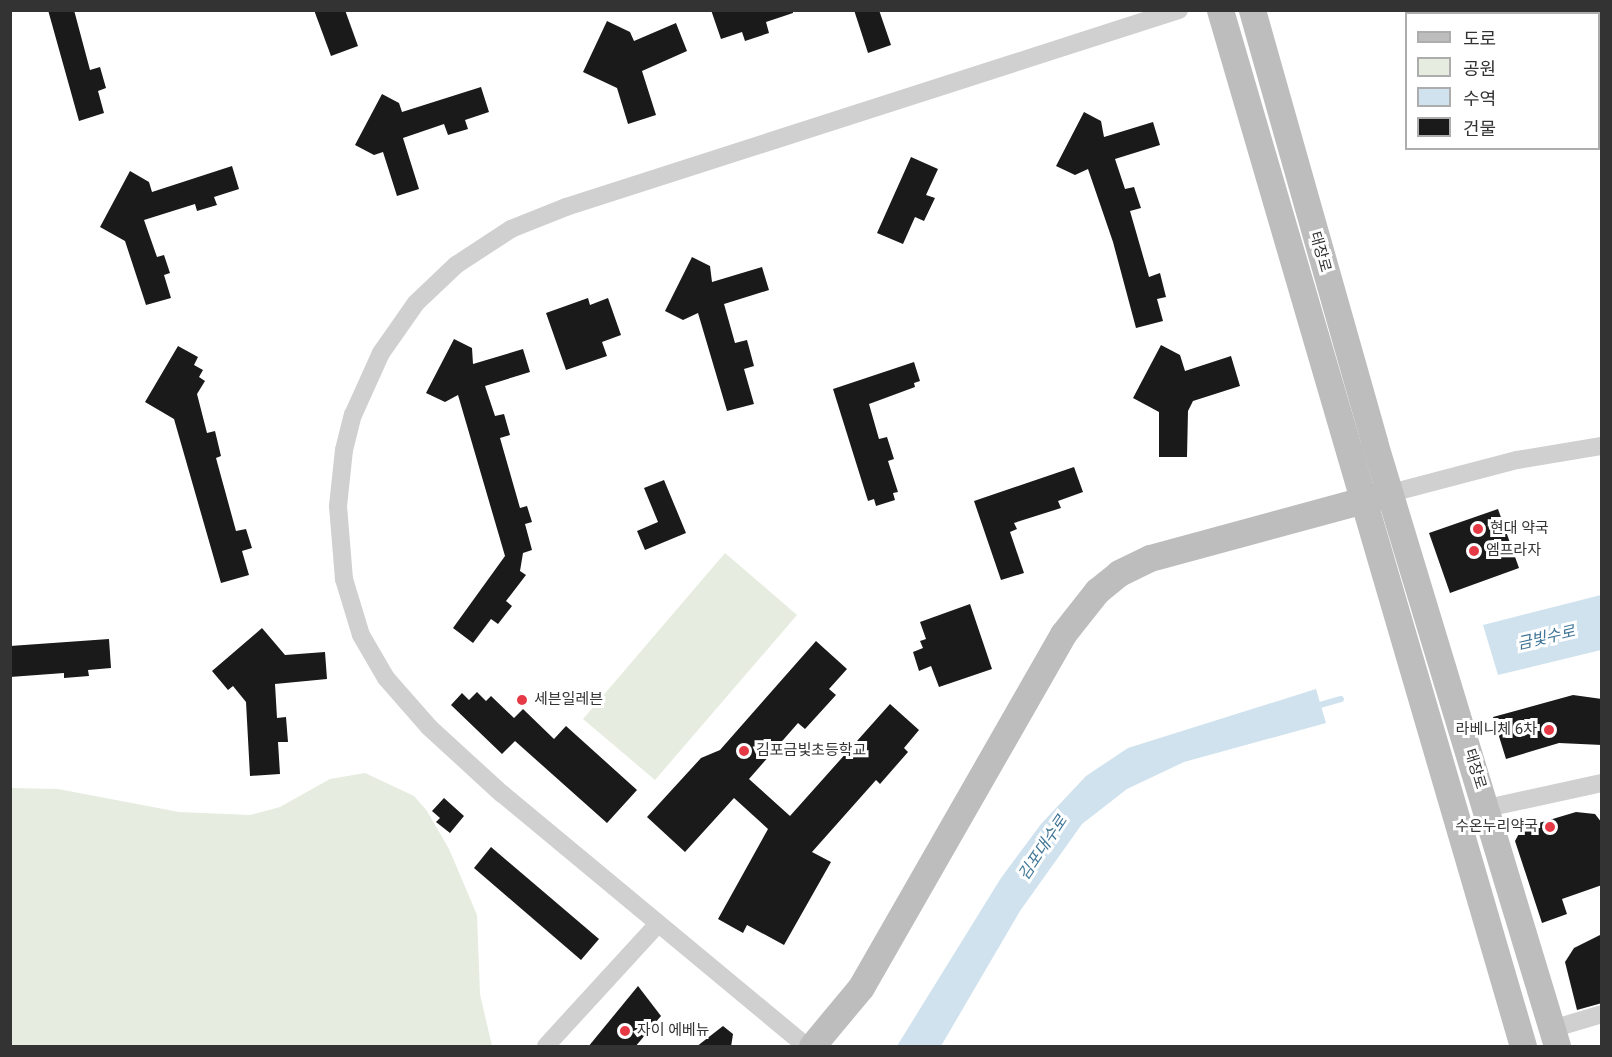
<!DOCTYPE html>
<meta charset="utf-8">
<style>
body{margin:0}
#map{position:relative;width:1612px;height:1057px;overflow:hidden;background:#fff;font-family:Roboto,"Noto Sans KR",sans-serif}
div>[style]{position:absolute}
.green>*{inset:0;background:#e6ecdf}
.water>*{inset:0;background:#cfe2ee}
.stream>*{height:6px;margin:-3px;padding:0 3px;transform-origin:3px;border-radius:3px;background:#cfe2ee}
.building>*{inset:0;background:#1a1a1a}
.street>*{height:18px;margin:-9px;padding:0 9px;transform-origin:9px;border-radius:9px;background:#d0d0d0}
.secondary>*{height:27px;margin:-13.5px;padding:0 13.5px;transform-origin:13.5px;border-radius:13.5px;background:#bdbdbd}
.dots>*{width:16px;height:16px;translate:-50% -50%;box-sizing:border-box;border:3px solid #fff;border-radius:50%}
span{translate:-50% -50%;white-space:nowrap;text-align:center;line-height:1.15;-webkit-text-stroke:6px #fff;paint-order:stroke}
.street-label{font-size:15px;color:#333}
.poi-label{font-size:15px;color:#333}
.left{translate:0 -50%;text-align:left}
.right{translate:-100% -50%;text-align:right}
.water-label{font-size:16px;color:#3f7597;font-style:italic}
.frame{position:absolute;inset:0;border:12px solid #333;pointer-events:none}
.legend{position:absolute;left:1405px;top:12px;width:195px;height:138px;box-sizing:border-box;background:#fff;border:2px solid #adadad;margin:0;padding:8px 10px;list-style:none;font-size:18px;color:#333}
.legend li{display:flex;align-items:center;gap:12px;height:30px}
.legend b{width:30px;border:2px solid #adadad}
</style>
<div id="map">
<div class="green">
<i style="clip-path:polygon(725px 553px,797px 615px,655px 780px,583px 719px)"></i>
<i style="clip-path:polygon(365px 773px,414px 796px,427px 811px,449px 849px,477px 915px,480px 994px,492px 1046px,11px 1046px,11px 788px,58px 789px,179px 812px,250px 815px,280px 807px,330px 779px)"></i>
</div>
<div class="water">
<i style="clip-path:polygon(1601px 595px,1601px 650px,1498px 675px,1483px 625px)"></i>
<i style="clip-path:polygon(1316px 689px,1326px 723px,1184px 762px,1127px 789px,1082px 824px,1020px 911px,941px 1046px,897px 1046px,1001px 878px,1041px 824px,1086px 776px,1128px 748px)"></i>
</div>
<div class="stream">
<i style="left:1313px;top:707px;width:29px;rotate:-16deg"></i>
</div>
<div class="building">
<i style="clip-path:polygon(48px 10px,74px 10px,90px 70px,100px 67px,106px 88px,98px 91px,104px 113px,79px 121px)"></i>
<i style="clip-path:polygon(314px 10px,345px 10px,358px 46px,331px 56px)"></i>
<i style="clip-path:polygon(711px 10px,793px 10px,793px 13px,766px 22px,769px 33px,745px 41px,742px 32px,721px 39px)"></i>
<i style="clip-path:polygon(854px 10px,879px 10px,891px 45px,868px 53px)"></i>
<i style="clip-path:polygon(607px 21px,630px 32px,634px 41px,676px 23px,687px 51px,642px 71px,656px 115px,628px 124px,617px 88px,583px 72px)"></i>
<i style="clip-path:polygon(481px 87px,489px 112px,465px 120px,468px 129px,448px 135px,444px 124px,403px 138px,419px 189px,397px 196px,383px 152px,374px 155px,355px 145px,382px 94px,399px 103px,402px 112px)"></i>
<i style="clip-path:polygon(1084px 112px,1101px 121px,1104px 137px,1153px 122px,1160px 145px,1115px 159px,1125px 189px,1134px 187px,1141px 208px,1130px 211px,1149px 277px,1160px 273px,1166px 297px,1157px 299px,1163px 321px,1136px 328px,1113px 242px,1088px 169px,1075px 175px,1056px 166px)"></i>
<i style="clip-path:polygon(911px 157px,938px 169px,926px 195px,935px 198px,924px 221px,915px 217px,903px 244px,877px 233px)"></i>
<i style="clip-path:polygon(232px 166px,239px 189px,214px 197px,217px 205px,197px 211px,195px 204px,144px 220px,157px 257px,164px 255px,170px 273px,164px 275px,171px 298px,146px 305px,125px 241px,100px 227px,130px 171px,149px 182px,152px 192px)"></i>
<i style="clip-path:polygon(692px 257px,710px 266px,712px 282px,762px 267px,769px 290px,724px 304px,735px 343px,747px 340px,754px 366px,744px 369px,754px 404px,727px 411px,698px 313px,683px 320px,665px 311px)"></i>
<i style="clip-path:polygon(588px 298px,590px 305px,608px 298px,621px 335px,602px 342px,607px 356px,566px 370px,546px 313px)"></i>
<i style="clip-path:polygon(454px 339px,472px 348px,473px 364px,523px 349px,530px 372px,485px 386px,495px 416px,504px 414px,510px 435px,500px 438px,520px 508px,527px 506px,532px 522px,525px 524px,532px 550px,523px 553px,520px 571px,526px 575px,506px 601px,512px 606px,498px 624px,491px 619px,473px 643px,453px 628px,505px 556px,458px 395px,445px 402px,426px 393px)"></i>
<i style="clip-path:polygon(1161px 345px,1180px 355px,1185px 371px,1231px 356px,1240px 386px,1193px 401px,1188px 411px,1187px 457px,1159px 457px,1159px 412px,1133px 398px)"></i>
<i style="clip-path:polygon(178px 346px,198px 357px,194px 365px,203px 370px,199px 377px,205px 381px,197px 394px,207px 433px,215px 431px,221px 456px,216px 458px,236px 531px,246px 529px,252px 548px,242px 551px,249px 575px,221px 583px,174px 419px,145px 402px)"></i>
<i style="clip-path:polygon(914px 362px,920px 381px,914px 383px,915px 387px,869px 404px,879px 439px,887px 437px,894px 459px,888px 461px,898px 492px,893px 493px,895px 500px,876px 506px,874px 499px,868px 501px,833px 389px)"></i>
<i style="clip-path:polygon(1074px 467px,1083px 492px,1058px 501px,1061px 508px,1014px 523px,1017px 529px,1010px 532px,1024px 573px,1001px 580px,974px 501px)"></i>
<i style="clip-path:polygon(664px 480px,686px 533px,645px 550px,637px 531px,658px 522px,644px 488px)"></i>
<i style="clip-path:polygon(1498px 509px,1519px 568px,1450px 593px,1429px 533px)"></i>
<i style="clip-path:polygon(970px 604px,992px 669px,939px 687px,931px 666px,919px 671px,913px 652px,923px 648px,920px 641px,926px 639px,920px 622px)"></i>
<i style="clip-path:polygon(262px 628px,285px 655px,325px 652px,327px 679px,275px 684px,277px 718px,286px 717px,288px 742px,278px 742px,280px 774px,250px 776px,246px 702px,233px 686px,228px 690px,212px 671px)"></i>
<i style="clip-path:polygon(109px 639px,111px 668px,88px 670px,89px 676px,64px 678px,64px 673px,10px 677px,10px 646px)"></i>
<i style="clip-path:polygon(816px 641px,847px 669px,829px 689px,836px 695px,805px 729px,798px 723px,749px 779px,790px 816px,890px 704px,919px 730px,904px 748px,908px 752px,880px 784px,876px 780px,812px 852px,831px 862px,784px 945px,747px 925px,743px 933px,718px 919px,768px 829px,734px 798px,685px 852px,647px 817px,701px 758px,720px 750px)"></i>
<i style="clip-path:polygon(477px 692px,486px 701px,491px 696px,514px 718px,523px 709px,554px 739px,566px 726px,637px 790px,607px 823px,515px 741px,502px 754px,451px 705px,462px 693px,469px 700px)"></i>
<i style="clip-path:polygon(1573px 695px,1602px 699px,1602px 745px,1559px 743px,1506px 759px,1493px 717px)"></i>
<i style="clip-path:polygon(444px 798px,464px 816px,450px 833px,436px 822px,440px 818px,432px 811px)"></i>
<i style="clip-path:polygon(1576px 812px,1595px 814px,1602px 823px,1602px 885px,1562px 899px,1567px 914px,1542px 923px,1515px 841px,1522px 828px)"></i>
<i style="clip-path:polygon(491px 847px,599px 939px,581px 960px,474px 868px)"></i>
<i style="clip-path:polygon(1602px 934px,1602px 1003px,1577px 1010px,1565px 962px,1574px 948px)"></i>
<i style="clip-path:polygon(638px 986px,661px 1016px,635px 1047px,588px 1047px)"></i>
<i style="clip-path:polygon(723px 1026px,733px 1034px,731px 1047px,696px 1047px)"></i>
</div>
<div class="street">
<i style="left:1391px;top:493px;width:130px;rotate:-14.7deg"></i>
<i style="left:1517px;top:460px;width:86px;rotate:-9.4deg"></i>
<i style="left:1487px;top:808px;width:118px;rotate:-12.3deg"></i>
<i style="left:1552px;top:1029px;width:52px;rotate:-16.7deg"></i>
<i style="left:546px;top:1046px;width:163px;rotate:-47.5deg"></i>
<i style="left:806px;top:1046px;width:395px;rotate:-140.3deg"></i>
<i style="left:502px;top:794px;width:99px;rotate:-137.5deg"></i>
<i style="left:429px;top:727px;width:65px;rotate:-131.3deg"></i>
<i style="left:386px;top:678px;width:50px;rotate:-120.2deg"></i>
<i style="left:361px;top:635px;width:59px;rotate:-106.9deg"></i>
<i style="left:344px;top:579px;width:73px;rotate:-94.7deg"></i>
<i style="left:338px;top:506px;width:56px;rotate:-83.9deg"></i>
<i style="left:344px;top:450px;width:36px;rotate:-76deg"></i>
<i style="left:353px;top:415px;width:68px;rotate:-65.7deg"></i>
<i style="left:381px;top:353px;width:61px;rotate:-55deg"></i>
<i style="left:416px;top:303px;width:55px;rotate:-43.5deg"></i>
<i style="left:456px;top:265px;width:66px;rotate:-33.2deg"></i>
<i style="left:511px;top:229px;width:59px;rotate:-21.8deg"></i>
<i style="left:566px;top:207px;width:644px;rotate:-17.82deg"></i>
</div>
<div class="secondary">
<i style="left:1220px;top:10px;width:1079px;rotate:73.7deg"></i>
<i style="left:1252px;top:10px;width:449px;rotate:74.2deg"></i>
<i style="left:1374px;top:442px;width:631px;rotate:73.14deg"></i>
<i style="left:812px;top:1046px;width:77px;rotate:-50.3deg"></i>
<i style="left:861px;top:987px;width:407px;rotate:-60.2deg"></i>
<i style="left:1063px;top:634px;width:55px;rotate:-51.7deg"></i>
<i style="left:1097px;top:591px;width:28px;rotate:-39deg"></i>
<i style="left:1119px;top:573px;width:34px;rotate:-26deg"></i>
<i style="left:1150px;top:558px;width:236px;rotate:-15.2deg"></i>
</div>
<div class="dots">
<i style="left:1478px;top:529px;background:#e63946"></i>
<i style="left:1474px;top:551px;background:#e63946"></i>
<i style="left:522px;top:700px;background:#e63946"></i>
<i style="left:1549px;top:730px;background:#e63946"></i>
<i style="left:744px;top:751px;background:#e63946"></i>
<i style="left:1550px;top:827px;background:#e63946"></i>
<i style="left:625px;top:1031px;background:#e63946"></i>
</div>
<div class="street-label">
<span style="left:1320px;top:252px;rotate:74deg">태장로</span>
<span style="left:1475px;top:769px;rotate:73deg">태장로</span>
</div>
<div class="poi-label">
<span class="left" style="left:1490px;top:529px">현대 약국</span>
<span class="left" style="left:1486px;top:551px">엠프라자</span>
<span class="left" style="left:534px;top:700px">세븐일레븐</span>
<span class="right" style="left:1537px;top:730px">라베니체 6차</span>
<span class="left" style="left:756px;top:751px">김포금빛초등학교</span>
<span class="right" style="left:1538px;top:827px">수온누리약국</span>
<span class="left" style="left:637px;top:1031px">자이 에베뉴</span>
</div>
<div class="water-label">
<span style="left:1546px;top:638px;rotate:-13deg">금빛수로</span>
<span style="left:1043px;top:848px;rotate:-56deg">김포대수로</span>
</div>
<div class="frame"></div>
<ul class="legend">
<li><b style="height:8px;background:#bdbdbd"></b>도로</li>
<li><b style="height:16px;background:#e6ecdf"></b>공원</li>
<li><b style="height:16px;background:#cfe2ee"></b>수역</li>
<li><b style="height:16px;background:#1a1a1a"></b>건물</li>
</ul>
</div>
